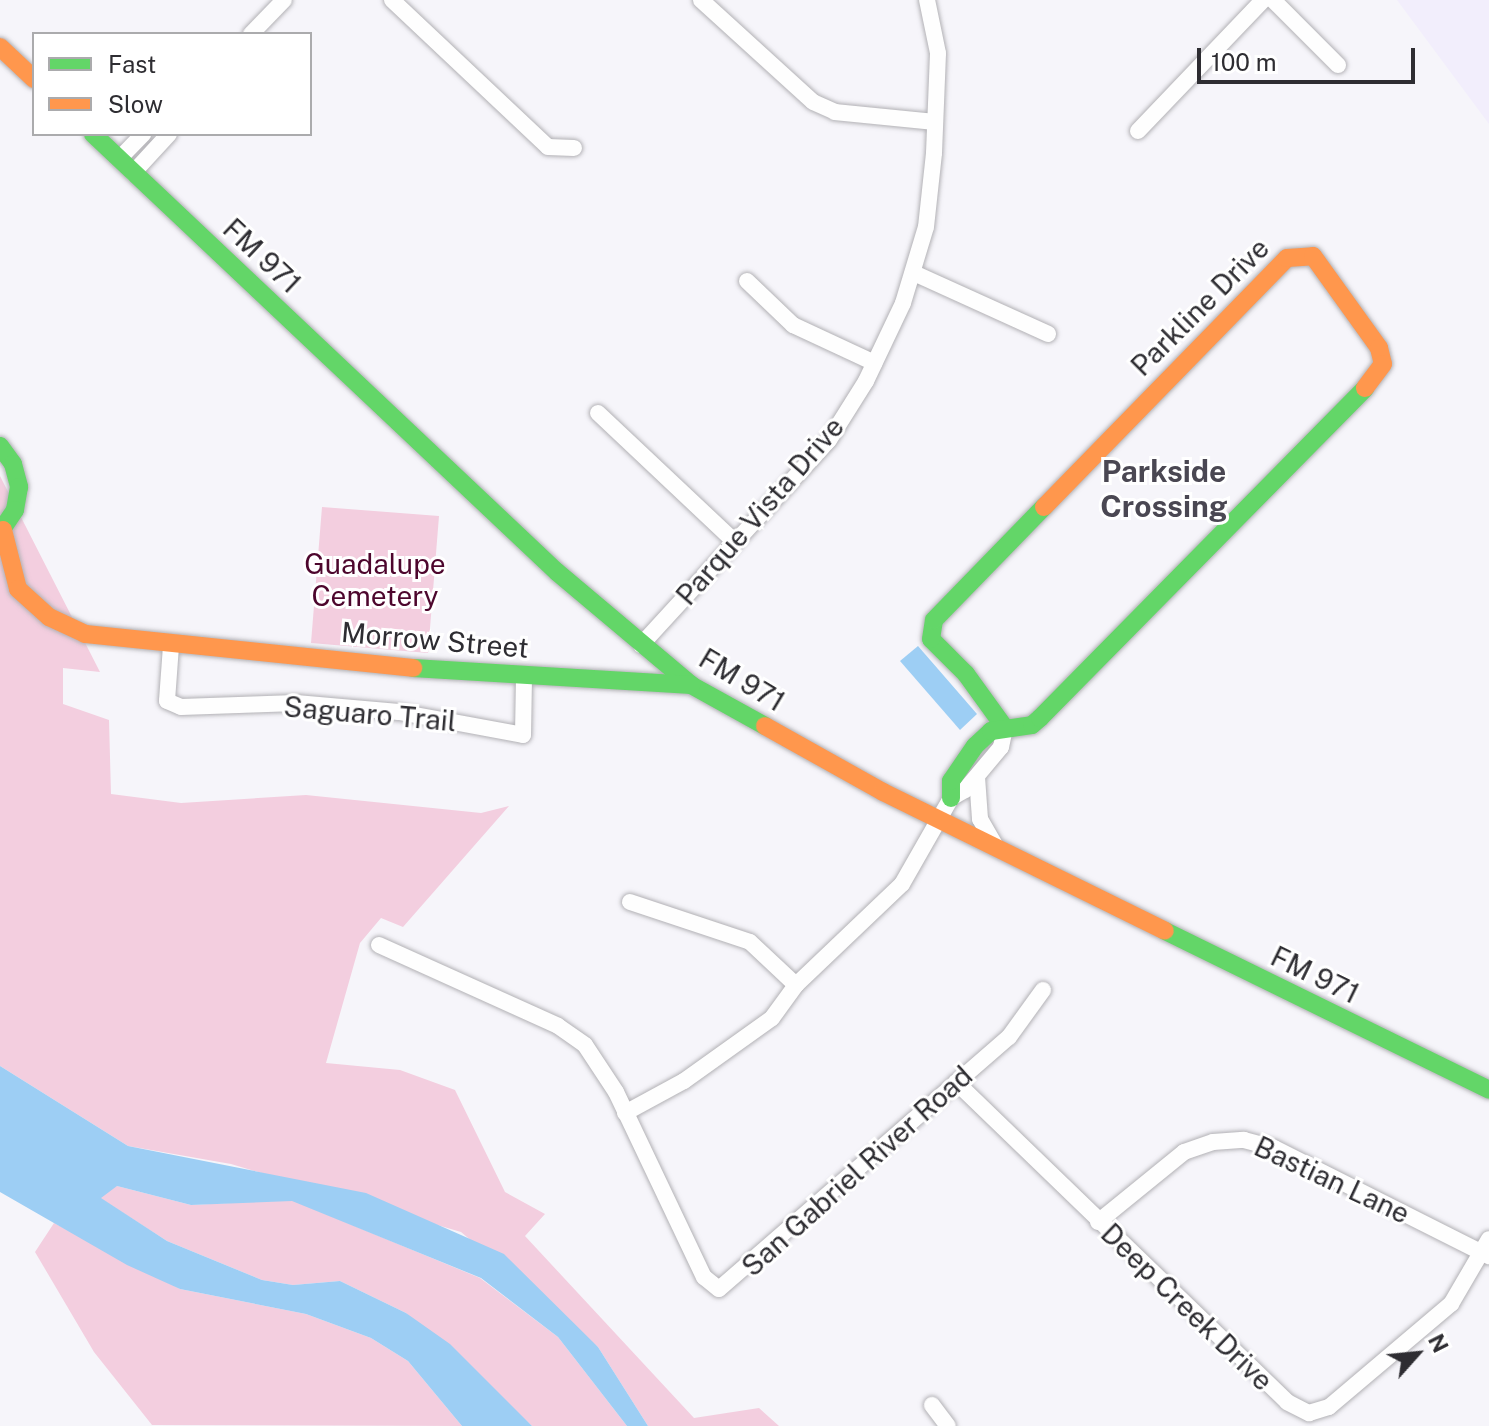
<!DOCTYPE html>
<style>
body{margin:0}
#map{position:relative;width:1489px;height:1426px;overflow:hidden;background:#f6f5fa;font-family:"Public Sans",sans-serif}
div>[style]{position:absolute}
.built>*{inset:0;background:#f2eefc}
.green>*{inset:0;background:#f3cedf}
.water>*{inset:0;background:#9dcef4}
.roads{filter:drop-shadow(0 0 2px #b2b1b5) drop-shadow(0 0 2px #b2b1b5)}
.street>*{height:16px;margin:-8px;padding:0 8px;transform-origin:8px;border-radius:8px;background:#fefefe}
.fast>*{height:18px;margin:-9px;padding:0 9px;transform-origin:9px;border-radius:9px;background:#63d668}
.slow>*{height:18px;margin:-9px;padding:0 9px;transform-origin:9px;border-radius:9px;background:#ff974d}
span{translate:-50% -50%;white-space:nowrap;text-align:center;line-height:1.15;-webkit-text-stroke:6px #fff;paint-order:stroke}
.street-label{font-size:28px;color:#2e2d32}
.park-label{font-size:28px;color:#4d062d}
.neighbourhood-label{font-size:30px;color:#4a4752;font-weight:700}
.legend{position:absolute;left:32px;top:32px;width:280px;height:104px;box-sizing:border-box;background:#fff;border:2px solid #ababad;margin:0;padding:10px 14px;list-style:none;font-size:24px;color:#2e2d32}
.legend li{display:flex;align-items:center;gap:16px;height:40px}
.legend b{width:40px;border:2px solid #ababad}
.north{position:absolute;left:1377px;top:1314px;width:80px;height:80px;-webkit-text-stroke:6px #fff;paint-order:stroke;rotate:63deg;font-size:22px;font-weight:700;line-height:32px;text-align:center;color:#2e2d32}
.north::after{content:'';display:block;margin:auto;width:28px;height:36px;background:#2e2d32;clip-path:polygon(50% 0,100% 100%,50% 72%,0 100%)}
.scale{position:absolute;left:1197px;top:48px;width:218px;height:36px;box-sizing:border-box;border:4px solid #2e2d32;border-top:0;padding-left:10px;font-size:24px;line-height:28px;white-space:nowrap;color:#2e2d32;-webkit-text-stroke:6px #fff;paint-order:stroke}
</style>
<div id="map">
<div class="built">
<i style="clip-path:polygon(1397px 0,1489px 0,1489px 124px)"></i>
</div>
<div class="green">
<i style="clip-path:polygon(0 476px,100px 672px,63px 668px,63px 704px,109px 720px,111px 794px,181px 803px,306px 795px,481px 813px,509px 806px,403px 927px,381px 918px,360px 943px,326px 1063px,400px 1070px,455px 1090px,505px 1192px,545px 1214px,525px 1236px,694px 1418px,759px 1408px,779px 1426px,648px 1426px,598px 1347px,461px 1232px,231px 1164px,128px 1146px,0 1066px)"></i>
<i style="clip-path:polygon(322px 507px,439px 516px,428px 653px,311px 643px)"></i>
<i style="clip-path:polygon(117px 1186px,191px 1205px,292px 1200px,480px 1278px,558px 1337px,627px 1426px,532px 1426px,406px 1313px,340px 1281px,293px 1285px,262px 1280px,167px 1241px,100px 1198px,106px 1189px)"></i>
<i style="clip-path:polygon(54px 1223px,180px 1289px,306px 1314px,371px 1338px,408px 1361px,462px 1426px,152px 1425px,94px 1352px,35px 1252px)"></i>
</div>
<div class="water">
<i style="clip-path:polygon(918px 646px,977px 714px,960px 730px,900px 661px)"></i>
<i style="clip-path:polygon(0 1066px,128px 1146px,366px 1193px,504px 1254px,598px 1347px,648px 1426px,627px 1426px,558px 1337px,481px 1278px,292px 1201px,191px 1205px,117px 1186px,101px 1198px,167px 1241px,262px 1280px,293px 1285px,340px 1281px,406px 1313px,450px 1344px,532px 1426px,462px 1426px,408px 1361px,371px 1338px,306px 1314px,180px 1289px,127px 1265px,0 1192px)"></i>
</div>
<div class="roads">
<div class="street">
<i style="left:392px;top:0;width:214px;rotate:43.3deg"></i>
<i style="left:548px;top:147px;width:26px;rotate:2deg"></i>
<i style="left:701px;top:0;width:151px;rotate:42.3deg"></i>
<i style="left:813px;top:102px;width:24px;rotate:24deg"></i>
<i style="left:835px;top:112px;width:100px;rotate:5.7deg"></i>
<i style="left:1273px;top:0;width:92px;rotate:45deg"></i>
<i style="left:251px;top:34px;width:47px;rotate:-45.9deg"></i>
<i style="left:1138px;top:131px;width:181px;rotate:-46.3deg"></i>
<i style="left:119px;top:159px;width:35px;rotate:-46deg"></i>
<i style="left:133px;top:173px;width:53px;rotate:-47.3deg"></i>
<i style="left:916px;top:274px;width:145px;rotate:24.4deg"></i>
<i style="left:747px;top:281px;width:64px;rotate:43.7deg"></i>
<i style="left:793px;top:325px;width:90px;rotate:24.9deg"></i>
<i style="left:598px;top:413px;width:188px;rotate:43.3deg"></i>
<i style="left:641px;top:645px;width:278px;rotate:-47.5deg"></i>
<i style="left:829px;top:440px;width:70px;rotate:-57.9deg"></i>
<i style="left:866px;top:381px;width:86px;rotate:-64.6deg"></i>
<i style="left:903px;top:303px;width:79px;rotate:-73.2deg"></i>
<i style="left:926px;top:227px;width:74px;rotate:-83.8deg"></i>
<i style="left:934px;top:153px;width:100px;rotate:-87.7deg"></i>
<i style="left:938px;top:53px;width:54px;rotate:-101.7deg"></i>
<i style="left:171px;top:646px;width:55px;rotate:94.2deg"></i>
<i style="left:167px;top:701px;width:15px;rotate:23deg"></i>
<i style="left:181px;top:707px;width:115px;rotate:-2deg"></i>
<i style="left:296px;top:703px;width:103px;rotate:5deg"></i>
<i style="left:399px;top:712px;width:126px;rotate:10.5deg"></i>
<i style="left:523px;top:735px;width:59px;rotate:-89deg"></i>
<i style="left:977px;top:777px;width:42px;rotate:85.9deg"></i>
<i style="left:980px;top:819px;width:32px;rotate:60deg"></i>
<i style="left:630px;top:902px;width:126px;rotate:18.4deg"></i>
<i style="left:750px;top:942px;width:63px;rotate:43.1deg"></i>
<i style="left:379px;top:945px;width:196px;rotate:24.3deg"></i>
<i style="left:558px;top:1026px;width:33px;rotate:35deg"></i>
<i style="left:585px;top:1045px;width:56px;rotate:56.6deg"></i>
<i style="left:616px;top:1092px;width:205px;rotate:64.6deg"></i>
<i style="left:704px;top:1277px;width:19px;rotate:39deg"></i>
<i style="left:719px;top:1289px;width:384px;rotate:-41deg"></i>
<i style="left:1009px;top:1037px;width:58px;rotate:-54.1deg"></i>
<i style="left:956px;top:1082px;width:460px;rotate:44deg"></i>
<i style="left:1287px;top:1402px;width:25px;rotate:27deg"></i>
<i style="left:1309px;top:1413px;width:21px;rotate:-17deg"></i>
<i style="left:1329px;top:1407px;width:160px;rotate:-40.2deg"></i>
<i style="left:1451px;top:1304px;width:75px;rotate:-59.7deg"></i>
<i style="left:625px;top:1113px;width:67px;rotate:-28.5deg"></i>
<i style="left:684px;top:1081px;width:108px;rotate:-35.6deg"></i>
<i style="left:772px;top:1018px;width:41px;rotate:-54deg"></i>
<i style="left:796px;top:985px;width:146px;rotate:-43.6deg"></i>
<i style="left:902px;top:884px;width:99px;rotate:-60.3deg"></i>
<i style="left:951px;top:798px;width:16px;rotate:-30deg"></i>
<i style="left:965px;top:790px;width:56px;rotate:-50.1deg"></i>
<i style="left:1001px;top:747px;width:19px;rotate:-78deg"></i>
<i style="left:1098px;top:1222px;width:111px;rotate:-39.1deg"></i>
<i style="left:1184px;top:1152px;width:31px;rotate:-19deg"></i>
<i style="left:1213px;top:1142px;width:31px;rotate:-4deg"></i>
<i style="left:1244px;top:1140px;width:31px;rotate:15deg"></i>
<i style="left:1274px;top:1148px;width:241px;rotate:26.7deg"></i>
<i style="left:932px;top:1405px;width:26px;rotate:53deg"></i>
</div>
<div class="fast">
<i style="left:93px;top:134px;width:638px;rotate:43.35deg"></i>
<i style="left:557px;top:572px;width:175px;rotate:40.1deg"></i>
<i style="left:691px;top:685px;width:85px;rotate:29deg"></i>
<i style="left:0;top:446px;width:22px;rotate:54deg"></i>
<i style="left:13px;top:464px;width:24px;rotate:75deg"></i>
<i style="left:19px;top:487px;width:23px;rotate:100deg"></i>
<i style="left:15px;top:510px;width:27px;rotate:124deg"></i>
<i style="left:413px;top:668px;width:279px;rotate:3.5deg"></i>
<i style="left:1005px;top:728px;width:67px;rotate:-125.8deg"></i>
<i style="left:966px;top:674px;width:49px;rotate:-135deg"></i>
<i style="left:931px;top:639px;width:19px;rotate:-81deg"></i>
<i style="left:934px;top:620px;width:158px;rotate:-45.8deg"></i>
<i style="left:951px;top:798px;width:17px;rotate:-90deg"></i>
<i style="left:951px;top:781px;width:42px;rotate:-55.6deg"></i>
<i style="left:975px;top:746px;width:22px;rotate:-43deg"></i>
<i style="left:991px;top:731px;width:41px;rotate:-8.3deg"></i>
<i style="left:1032px;top:725px;width:11px;rotate:-41deg"></i>
<i style="left:1040px;top:718px;width:463px;rotate:-45.4deg"></i>
<i style="left:1165px;top:931px;width:361px;rotate:26.1deg"></i>
</div>
<div class="slow">
<i style="left:0;top:47px;width:47px;rotate:43.3deg"></i>
<i style="left:1044px;top:507px;width:348px;rotate:-45.7deg"></i>
<i style="left:1287px;top:258px;width:26px;rotate:-4deg"></i>
<i style="left:1313px;top:256px;width:113px;rotate:54.3deg"></i>
<i style="left:1379px;top:348px;width:16px;rotate:76deg"></i>
<i style="left:1383px;top:364px;width:30px;rotate:127deg"></i>
<i style="left:3px;top:530px;width:61px;rotate:75.7deg"></i>
<i style="left:18px;top:589px;width:42px;rotate:42.1deg"></i>
<i style="left:49px;top:617px;width:40px;rotate:25deg"></i>
<i style="left:85px;top:634px;width:330px;rotate:5.9deg"></i>
<i style="left:765px;top:726px;width:135px;rotate:29.2deg"></i>
<i style="left:883px;top:792px;width:314px;rotate:26.2deg"></i>
</div>
</div>
<div class="street-label">
<span style="left:262px;top:256px;rotate:43deg">FM 971</span>
<span style="left:1200px;top:307px;rotate:-45deg">Parkline Drive</span>
<span style="left:760px;top:511px;rotate:-49deg">Parque Vista Drive</span>
<span style="left:435px;top:640px;rotate:5deg">Morrow Street</span>
<span style="left:742px;top:680px;rotate:31deg">FM 971</span>
<span style="left:370px;top:714px;rotate:5deg">Saguaro Trail</span>
<span style="left:1315px;top:975px;rotate:26deg">FM 971</span>
<span style="left:857px;top:1171px;rotate:-42deg">San Gabriel River Road</span>
<span style="left:1332px;top:1180px;rotate:25deg">Bastian Lane</span>
<span style="left:1187px;top:1307px;rotate:44deg">Deep Creek Drive</span>
</div>
<div class="park-label">
<span style="left:375px;top:580px">Guadalupe<br>Cemetery</span>
</div>
<div class="neighbourhood-label">
<span style="left:1164px;top:488px">Parkside<br>Crossing</span>
</div>
<ul class="legend">
<li><b style="height:10px;background:#63d668"></b>Fast</li>
<li><b style="height:10px;background:#ff974d"></b>Slow</li>
</ul>
<div class="north">N</div>
<div class="scale">100 m</div>
</div>
